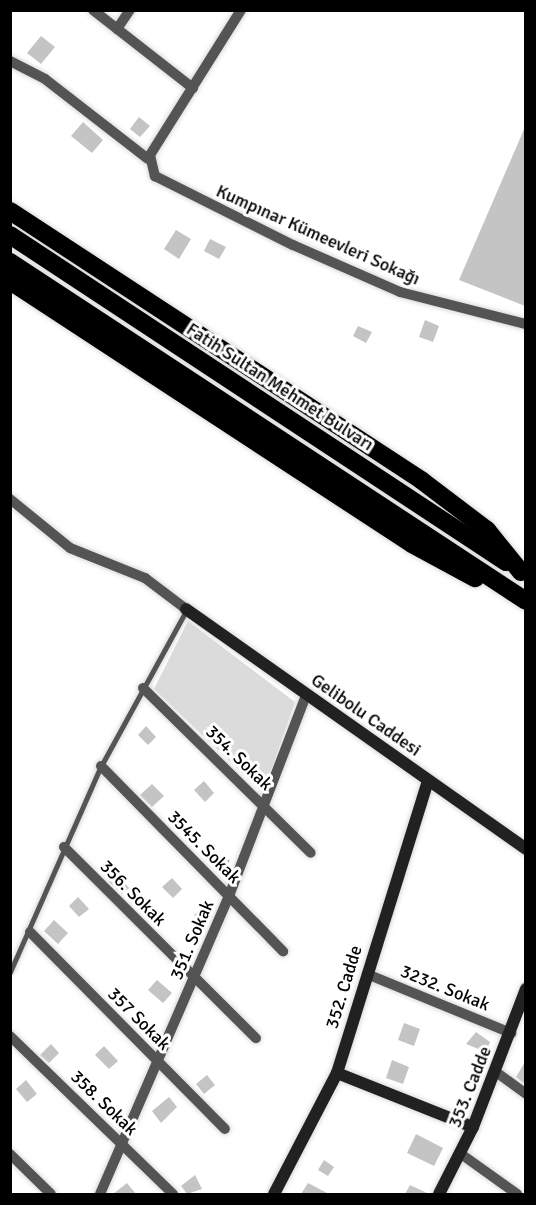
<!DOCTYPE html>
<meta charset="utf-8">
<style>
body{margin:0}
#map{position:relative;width:536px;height:1205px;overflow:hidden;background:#fff;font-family:Signika,sans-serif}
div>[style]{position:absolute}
.green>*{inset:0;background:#dbdbdb}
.building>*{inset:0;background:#c4c4c4}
.roads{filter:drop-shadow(0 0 2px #dbdbdb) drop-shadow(0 0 2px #dbdbdb)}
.lane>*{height:5px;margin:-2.5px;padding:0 2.5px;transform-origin:2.5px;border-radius:2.5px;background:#545454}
.street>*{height:10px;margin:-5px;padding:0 5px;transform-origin:5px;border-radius:5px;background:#545454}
.secondary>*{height:12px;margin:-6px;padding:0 6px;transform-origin:6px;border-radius:6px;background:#212121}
.highway>*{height:18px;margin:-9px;padding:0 9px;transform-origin:9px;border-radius:9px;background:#000}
span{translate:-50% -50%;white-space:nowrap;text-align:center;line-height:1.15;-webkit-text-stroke:6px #fff;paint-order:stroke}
.street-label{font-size:18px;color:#000}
.frame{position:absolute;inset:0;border:12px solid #000;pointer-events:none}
</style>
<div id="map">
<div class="green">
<i style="clip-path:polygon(188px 621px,295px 702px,263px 793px,154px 689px)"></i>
</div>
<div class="building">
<i style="clip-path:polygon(41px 36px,55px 47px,41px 64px,27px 53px)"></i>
<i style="clip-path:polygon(139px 117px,150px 126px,140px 137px,130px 129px)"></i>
<i style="clip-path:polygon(83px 122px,103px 140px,92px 153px,71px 136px)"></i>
<i style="clip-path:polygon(525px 127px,525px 306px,459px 280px)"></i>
<i style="clip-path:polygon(176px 230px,191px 239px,179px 259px,164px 249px)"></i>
<i style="clip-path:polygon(210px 239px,226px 247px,219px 259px,204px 251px)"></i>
<i style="clip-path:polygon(425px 320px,439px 326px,433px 342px,419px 337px)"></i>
<i style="clip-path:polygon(358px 326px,372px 332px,366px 343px,353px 336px)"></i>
<i style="clip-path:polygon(146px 726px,156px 737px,148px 745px,138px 735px)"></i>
<i style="clip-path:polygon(204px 781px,214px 793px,205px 802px,194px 790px)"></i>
<i style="clip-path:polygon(152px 784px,164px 796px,152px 807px,140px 795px)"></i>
<i style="clip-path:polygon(217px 855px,230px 860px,225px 873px,212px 868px)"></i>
<i style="clip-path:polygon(117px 874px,129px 888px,122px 894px,108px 881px)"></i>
<i style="clip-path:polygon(172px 878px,182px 889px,173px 898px,162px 887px)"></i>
<i style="clip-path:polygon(78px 897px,89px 909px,79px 917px,69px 906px)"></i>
<i style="clip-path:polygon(202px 908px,210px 916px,202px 923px,194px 915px)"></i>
<i style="clip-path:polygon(54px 920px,68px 933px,58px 944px,44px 931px)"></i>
<i style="clip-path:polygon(157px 980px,172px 993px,163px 1003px,148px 990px)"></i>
<i style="clip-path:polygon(404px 1023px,420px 1029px,414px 1046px,398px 1040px)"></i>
<i style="clip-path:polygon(476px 1032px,490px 1042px,486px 1052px,466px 1044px)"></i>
<i style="clip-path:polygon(51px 1044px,59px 1053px,49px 1063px,40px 1055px)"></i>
<i style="clip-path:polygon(104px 1046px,118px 1061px,109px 1069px,95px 1055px)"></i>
<i style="clip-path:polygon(392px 1060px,409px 1067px,403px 1084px,386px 1078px)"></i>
<i style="clip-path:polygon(525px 1062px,525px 1084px,516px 1077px)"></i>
<i style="clip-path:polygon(207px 1075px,215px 1085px,204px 1094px,196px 1084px)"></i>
<i style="clip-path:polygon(26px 1080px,37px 1094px,27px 1102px,16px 1089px)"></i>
<i style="clip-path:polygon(169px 1097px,177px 1107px,161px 1123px,152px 1111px)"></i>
<i style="clip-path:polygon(416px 1134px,443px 1148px,434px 1166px,407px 1153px)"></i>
<i style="clip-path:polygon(324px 1160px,334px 1167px,328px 1176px,318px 1170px)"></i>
<i style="clip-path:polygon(195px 1175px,202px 1189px,187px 1194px,181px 1186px)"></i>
<i style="clip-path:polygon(127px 1183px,136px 1194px,113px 1194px)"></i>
<i style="clip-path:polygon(308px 1183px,329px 1194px,301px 1194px)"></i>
<i style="clip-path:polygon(410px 1185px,429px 1194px,405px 1194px)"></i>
</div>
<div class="roads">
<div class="lane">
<i style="left:10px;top:972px;width:225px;rotate:-66.2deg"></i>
<i style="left:101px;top:766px;width:177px;rotate:-61.3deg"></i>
</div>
<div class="street">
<i style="left:93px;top:10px;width:127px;rotate:38deg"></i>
<i style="left:241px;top:10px;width:171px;rotate:122.1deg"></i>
<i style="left:150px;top:155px;width:22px;rotate:77deg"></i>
<i style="left:155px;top:176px;width:154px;rotate:26.6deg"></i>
<i style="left:293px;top:245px;width:117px;rotate:23.7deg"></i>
<i style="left:400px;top:292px;width:130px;rotate:14.3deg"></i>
<i style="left:117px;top:29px;width:23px;rotate:-56deg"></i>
<i style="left:10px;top:61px;width:39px;rotate:27deg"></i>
<i style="left:45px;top:79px;width:130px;rotate:37.8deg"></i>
<i style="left:10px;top:499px;width:77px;rotate:39.2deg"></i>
<i style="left:70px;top:548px;width:81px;rotate:21.8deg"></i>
<i style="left:145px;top:578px;width:51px;rotate:37.1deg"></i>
<i style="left:143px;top:688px;width:235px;rotate:44.5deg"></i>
<i style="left:101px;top:766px;width:260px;rotate:45.5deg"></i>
<i style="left:64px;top:847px;width:271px;rotate:44.9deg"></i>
<i style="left:30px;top:932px;width:277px;rotate:45.3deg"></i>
<i style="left:367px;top:974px;width:156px;rotate:22.3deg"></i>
<i style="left:10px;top:1036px;width:227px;rotate:44.1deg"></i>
<i style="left:496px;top:1072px;width:37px;rotate:36deg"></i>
<i style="left:10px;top:1154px;width:57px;rotate:44.3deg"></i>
<i style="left:461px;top:1154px;width:69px;rotate:35.5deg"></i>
<i style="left:100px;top:1194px;width:325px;rotate:-66.6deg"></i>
<i style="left:229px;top:896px;width:215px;rotate:-69deg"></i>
</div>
<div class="secondary">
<i style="left:186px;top:609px;width:416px;rotate:35.2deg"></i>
<i style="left:337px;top:1073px;width:146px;rotate:21.7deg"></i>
<i style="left:274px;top:1194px;width:136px;rotate:-62.5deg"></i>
<i style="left:337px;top:1073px;width:306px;rotate:-72.7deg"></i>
<i style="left:439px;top:1194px;width:75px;rotate:-63.1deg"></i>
<i style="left:473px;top:1127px;width:148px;rotate:-69deg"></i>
</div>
<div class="highway">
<i style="left:10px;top:211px;width:491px;rotate:33.2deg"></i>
<i style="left:421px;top:480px;width:83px;rotate:37.1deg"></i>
<i style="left:487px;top:530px;width:54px;rotate:51deg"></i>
<i style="left:10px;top:235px;width:594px;rotate:33.4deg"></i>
<i style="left:10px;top:262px;width:617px;rotate:33.3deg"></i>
<i style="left:10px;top:281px;width:480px;rotate:33.2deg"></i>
<i style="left:412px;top:544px;width:72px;rotate:28.4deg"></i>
</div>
</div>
<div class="street-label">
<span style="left:318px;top:235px;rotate:24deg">Kumpınar Kümeevleri Sokağı</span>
<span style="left:280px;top:387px;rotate:33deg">Fatih Sultan Mehmet Bulvarı</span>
<span style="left:366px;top:715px;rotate:35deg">Gelibolu Caddesi</span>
<span style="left:239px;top:758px;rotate:44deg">354. Sokak</span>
<span style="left:204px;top:847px;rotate:45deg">3545. Sokak</span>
<span style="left:133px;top:893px;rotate:45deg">356. Sokak</span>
<span style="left:192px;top:940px;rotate:-67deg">351. Sokak</span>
<span style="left:344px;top:987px;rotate:-73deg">352. Cadde</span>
<span style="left:445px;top:988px;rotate:22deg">3232. Sokak</span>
<span style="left:139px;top:1019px;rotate:45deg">357 Sokak</span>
<span style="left:470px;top:1087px;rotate:-68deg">353. Cadde</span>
<span style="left:104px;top:1103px;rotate:44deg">358. Sokak</span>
</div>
<div class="frame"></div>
</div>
